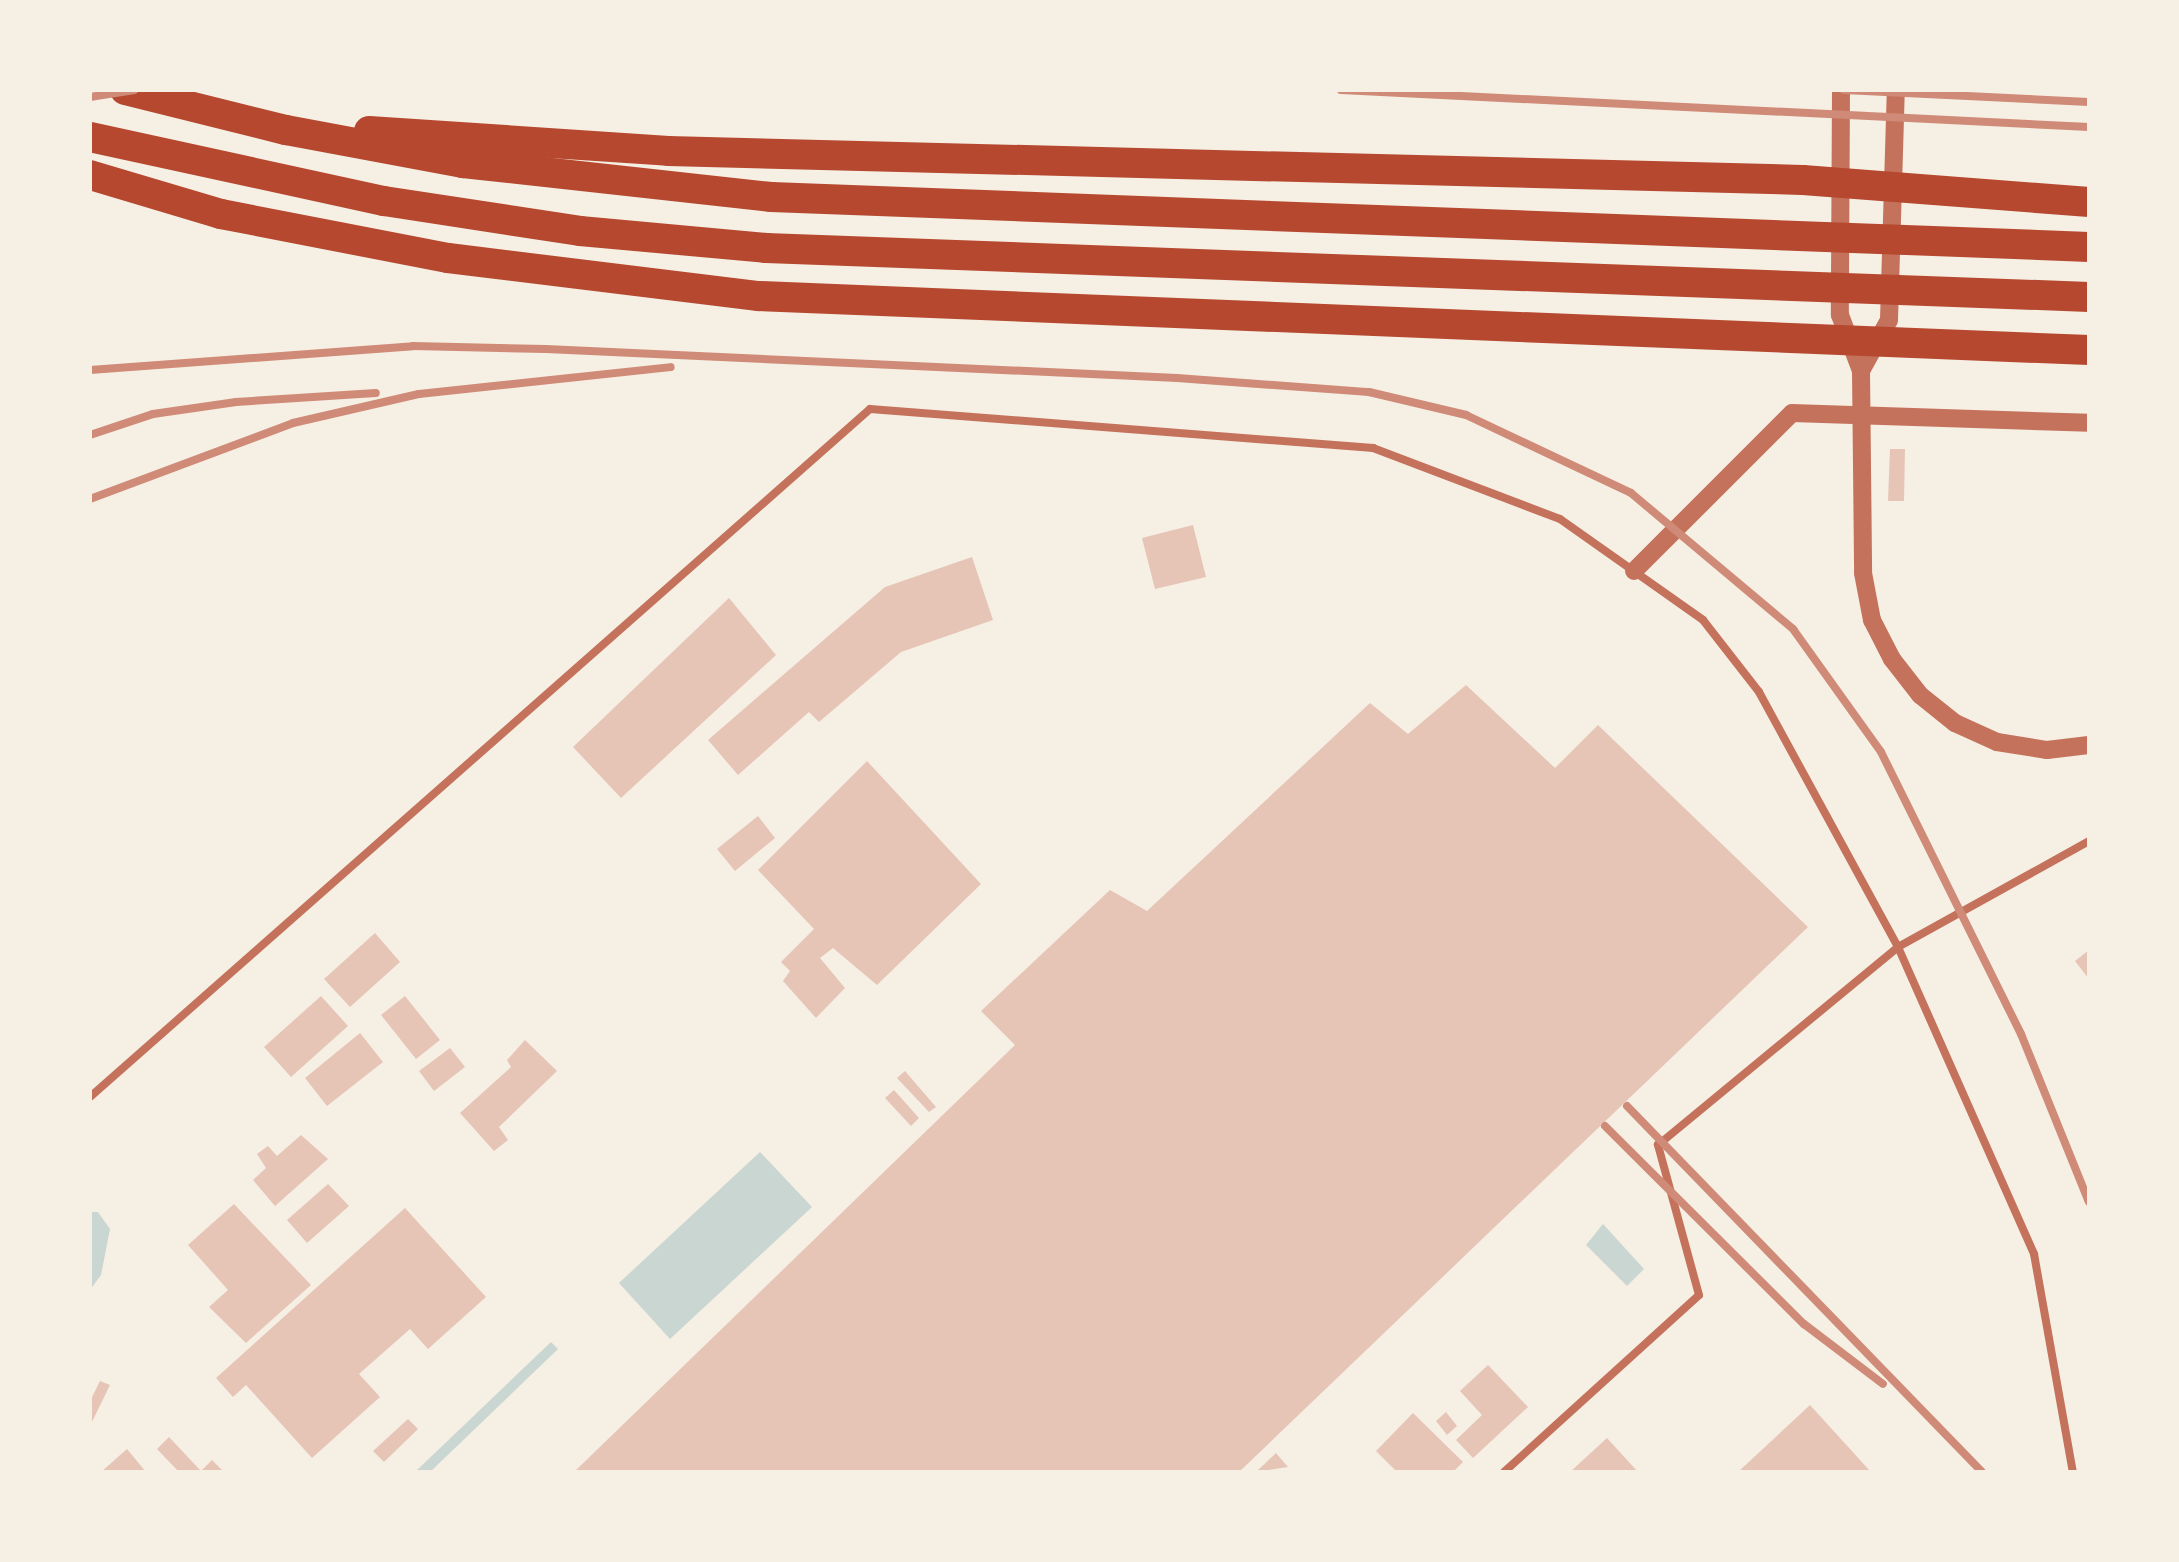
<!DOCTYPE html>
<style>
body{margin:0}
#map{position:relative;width:2179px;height:1562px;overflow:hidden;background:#f6efe4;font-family:"Noto Sans",sans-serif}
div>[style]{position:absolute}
.water>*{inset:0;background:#c9d6d2}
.building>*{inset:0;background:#e6c5b7}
.service>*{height:8px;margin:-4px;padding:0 4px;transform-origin:4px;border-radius:4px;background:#c5725c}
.tertiary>*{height:18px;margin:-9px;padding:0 9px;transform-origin:9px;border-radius:9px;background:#c5725c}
.motorway>*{height:30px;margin:-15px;padding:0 15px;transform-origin:15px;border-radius:15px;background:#b5482f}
.rail>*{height:8px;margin:-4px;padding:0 4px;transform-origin:4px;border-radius:4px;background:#cf8b77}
span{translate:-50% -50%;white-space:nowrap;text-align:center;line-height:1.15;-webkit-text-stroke:10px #f6efe4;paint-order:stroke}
.frame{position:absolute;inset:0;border:92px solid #f6efe4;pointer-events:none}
</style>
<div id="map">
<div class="water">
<i style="clip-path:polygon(760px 1152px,812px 1207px,670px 1339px,619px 1283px)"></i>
<i style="clip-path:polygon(90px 1212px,98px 1212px,110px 1229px,101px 1275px,90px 1290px)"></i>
<i style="clip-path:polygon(1603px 1224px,1644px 1269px,1627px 1286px,1586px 1245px)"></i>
<i style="clip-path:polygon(551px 1342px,558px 1349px,430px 1472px,415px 1472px)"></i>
</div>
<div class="building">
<i style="clip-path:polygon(1890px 449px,1905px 449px,1904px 501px,1888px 501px)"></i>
<i style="clip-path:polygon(1193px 525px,1206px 577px,1155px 589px,1142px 538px)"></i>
<i style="clip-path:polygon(972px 557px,993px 620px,901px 652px,819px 722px,809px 712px,738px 775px,708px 740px,885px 587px)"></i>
<i style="clip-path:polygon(729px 598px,776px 655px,621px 798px,573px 747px)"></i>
<i style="clip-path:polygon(1466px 685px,1555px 768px,1598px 725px,1808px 927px,1239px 1472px,574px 1472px,1015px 1045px,981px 1011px,1110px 890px,1147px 911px,1370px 703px,1408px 734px)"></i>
<i style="clip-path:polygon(867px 761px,981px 884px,877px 985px,833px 948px,820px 958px,845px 988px,816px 1018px,783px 981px,790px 971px,781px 962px,814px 929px,758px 870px)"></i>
<i style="clip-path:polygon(758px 816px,775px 838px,735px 871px,717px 849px)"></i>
<i style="clip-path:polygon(375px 933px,400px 962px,350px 1007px,324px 979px)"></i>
<i style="clip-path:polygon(2089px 950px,2089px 979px,2075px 961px)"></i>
<i style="clip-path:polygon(321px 996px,348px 1026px,291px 1077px,264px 1047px)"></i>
<i style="clip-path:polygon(405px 996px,440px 1040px,416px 1059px,381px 1015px)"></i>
<i style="clip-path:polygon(360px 1033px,383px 1062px,327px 1106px,305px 1078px)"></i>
<i style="clip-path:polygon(525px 1040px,557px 1071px,499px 1127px,508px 1140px,494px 1151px,460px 1113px,511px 1067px,507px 1060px)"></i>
<i style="clip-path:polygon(450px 1048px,465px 1067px,434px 1091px,419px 1071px)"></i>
<i style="clip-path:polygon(905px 1071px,936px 1107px,929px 1112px,897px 1078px)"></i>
<i style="clip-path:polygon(894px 1090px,919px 1118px,911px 1126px,885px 1098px)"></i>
<i style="clip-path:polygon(301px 1135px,328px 1159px,275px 1206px,253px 1180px,266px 1168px,257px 1154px,268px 1146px,277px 1156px)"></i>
<i style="clip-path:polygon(328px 1184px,349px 1206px,307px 1243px,287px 1220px)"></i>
<i style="clip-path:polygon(234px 1204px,311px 1285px,246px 1343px,209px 1307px,228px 1290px,188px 1245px)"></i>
<i style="clip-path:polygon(405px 1208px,486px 1297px,428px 1349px,410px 1329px,359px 1374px,380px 1397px,312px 1458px,246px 1385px,233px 1397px,216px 1378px)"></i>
<i style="clip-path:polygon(1488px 1365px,1528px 1407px,1473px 1458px,1456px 1440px,1482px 1415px,1460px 1391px)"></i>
<i style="clip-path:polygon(100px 1381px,110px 1385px,90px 1426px,90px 1401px)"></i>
<i style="clip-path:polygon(1810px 1405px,1871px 1472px,1738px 1472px)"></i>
<i style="clip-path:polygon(1446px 1412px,1457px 1426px,1447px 1435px,1436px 1421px)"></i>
<i style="clip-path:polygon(1413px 1413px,1463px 1462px,1453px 1472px,1397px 1472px,1376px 1451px)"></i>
<i style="clip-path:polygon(408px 1419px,418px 1429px,384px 1462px,373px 1451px)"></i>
<i style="clip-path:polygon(169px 1437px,201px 1471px,212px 1460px,224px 1472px,179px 1472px,157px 1449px)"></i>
<i style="clip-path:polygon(1607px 1438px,1638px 1472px,1570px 1472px)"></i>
<i style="clip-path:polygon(127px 1449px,146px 1472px,101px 1472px)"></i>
<i style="clip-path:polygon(1276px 1453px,1288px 1467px,1256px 1472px)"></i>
</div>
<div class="service">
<i style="left:90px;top:1097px;width:1040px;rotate:-41.41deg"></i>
<i style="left:870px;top:409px;width:505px;rotate:4.43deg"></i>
<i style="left:1373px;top:448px;width:200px;rotate:20.8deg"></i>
<i style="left:1560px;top:519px;width:175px;rotate:35.2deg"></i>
<i style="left:1703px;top:620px;width:91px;rotate:52.1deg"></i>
<i style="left:1759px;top:692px;width:290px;rotate:61.4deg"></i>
<i style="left:1898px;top:947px;width:336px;rotate:66.1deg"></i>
<i style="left:2034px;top:1254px;width:221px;rotate:79.9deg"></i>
<i style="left:1504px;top:1472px;width:263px;rotate:-42.2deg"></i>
<i style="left:1699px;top:1295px;width:156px;rotate:-105.3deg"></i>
<i style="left:1658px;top:1145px;width:311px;rotate:-39.5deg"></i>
<i style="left:1898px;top:947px;width:218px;rotate:-29deg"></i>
</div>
<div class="tertiary">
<i style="left:1841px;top:90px;width:225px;rotate:90.3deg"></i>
<i style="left:1840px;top:315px;width:60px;rotate:69.4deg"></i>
<i style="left:1861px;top:371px;width:58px;rotate:-61.2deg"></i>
<i style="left:1889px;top:320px;width:230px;rotate:-88.3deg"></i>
<i style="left:1861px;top:371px;width:202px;rotate:89.4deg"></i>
<i style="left:1863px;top:573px;width:48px;rotate:79.2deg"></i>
<i style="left:1872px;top:620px;width:44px;rotate:62.9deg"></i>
<i style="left:1892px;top:659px;width:46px;rotate:52.1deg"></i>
<i style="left:1920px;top:695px;width:45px;rotate:38.7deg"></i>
<i style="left:1955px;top:723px;width:46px;rotate:24.3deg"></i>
<i style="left:1997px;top:742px;width:51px;rotate:9.1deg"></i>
<i style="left:2047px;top:750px;width:42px;rotate:-6.8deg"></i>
<i style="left:1634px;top:571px;width:223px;rotate:-45deg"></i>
<i style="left:1792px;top:413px;width:297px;rotate:1.9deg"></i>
</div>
<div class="motorway">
<i style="left:125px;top:90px;width:166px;rotate:14deg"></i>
<i style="left:286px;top:130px;width:180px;rotate:10.6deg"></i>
<i style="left:463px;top:163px;width:310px;rotate:6.3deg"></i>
<i style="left:771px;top:197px;width:1319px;rotate:2.17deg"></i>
<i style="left:369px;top:131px;width:300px;rotate:3.8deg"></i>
<i style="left:668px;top:151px;width:1135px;rotate:1.46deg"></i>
<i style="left:1803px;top:180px;width:287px;rotate:4.4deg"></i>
<i style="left:90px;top:137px;width:301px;rotate:12.3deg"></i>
<i style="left:384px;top:201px;width:198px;rotate:8.7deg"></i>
<i style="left:580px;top:231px;width:187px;rotate:5.2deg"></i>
<i style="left:766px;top:248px;width:1324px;rotate:2.12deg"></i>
<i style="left:90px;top:175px;width:137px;rotate:16.6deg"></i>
<i style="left:221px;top:214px;width:231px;rotate:11deg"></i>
<i style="left:448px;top:258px;width:313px;rotate:7deg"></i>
<i style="left:759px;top:296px;width:1331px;rotate:2.33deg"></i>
</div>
<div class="rail">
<i style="left:1341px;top:90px;width:749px;rotate:2.83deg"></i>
<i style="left:1844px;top:90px;width:245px;rotate:2.8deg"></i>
<i style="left:90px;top:97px;width:45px;rotate:-9deg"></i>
<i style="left:90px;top:370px;width:324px;rotate:-4.2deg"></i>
<i style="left:413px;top:346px;width:133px;rotate:1.3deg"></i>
<i style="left:546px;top:349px;width:632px;rotate:2.63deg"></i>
<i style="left:1177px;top:378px;width:193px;rotate:4.2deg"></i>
<i style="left:1369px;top:392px;width:100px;rotate:13.3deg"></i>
<i style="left:1466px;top:415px;width:183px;rotate:25.3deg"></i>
<i style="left:1631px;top:493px;width:212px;rotate:40deg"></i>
<i style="left:1793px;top:629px;width:151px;rotate:54.4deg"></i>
<i style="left:1881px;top:752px;width:315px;rotate:63.6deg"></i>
<i style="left:2021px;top:1034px;width:181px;rotate:68deg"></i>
<i style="left:90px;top:435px;width:66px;rotate:-18.4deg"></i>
<i style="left:153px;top:414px;width:84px;rotate:-8.2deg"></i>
<i style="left:236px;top:402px;width:140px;rotate:-3.7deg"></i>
<i style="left:90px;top:499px;width:217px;rotate:-20.5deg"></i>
<i style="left:293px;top:423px;width:129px;rotate:-13deg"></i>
<i style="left:419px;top:394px;width:253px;rotate:-6.1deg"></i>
<i style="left:1627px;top:1106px;width:510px;rotate:45.87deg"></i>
<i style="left:1605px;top:1126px;width:281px;rotate:44.9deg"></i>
<i style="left:1804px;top:1324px;width:99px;rotate:37.2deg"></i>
</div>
<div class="frame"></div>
</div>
